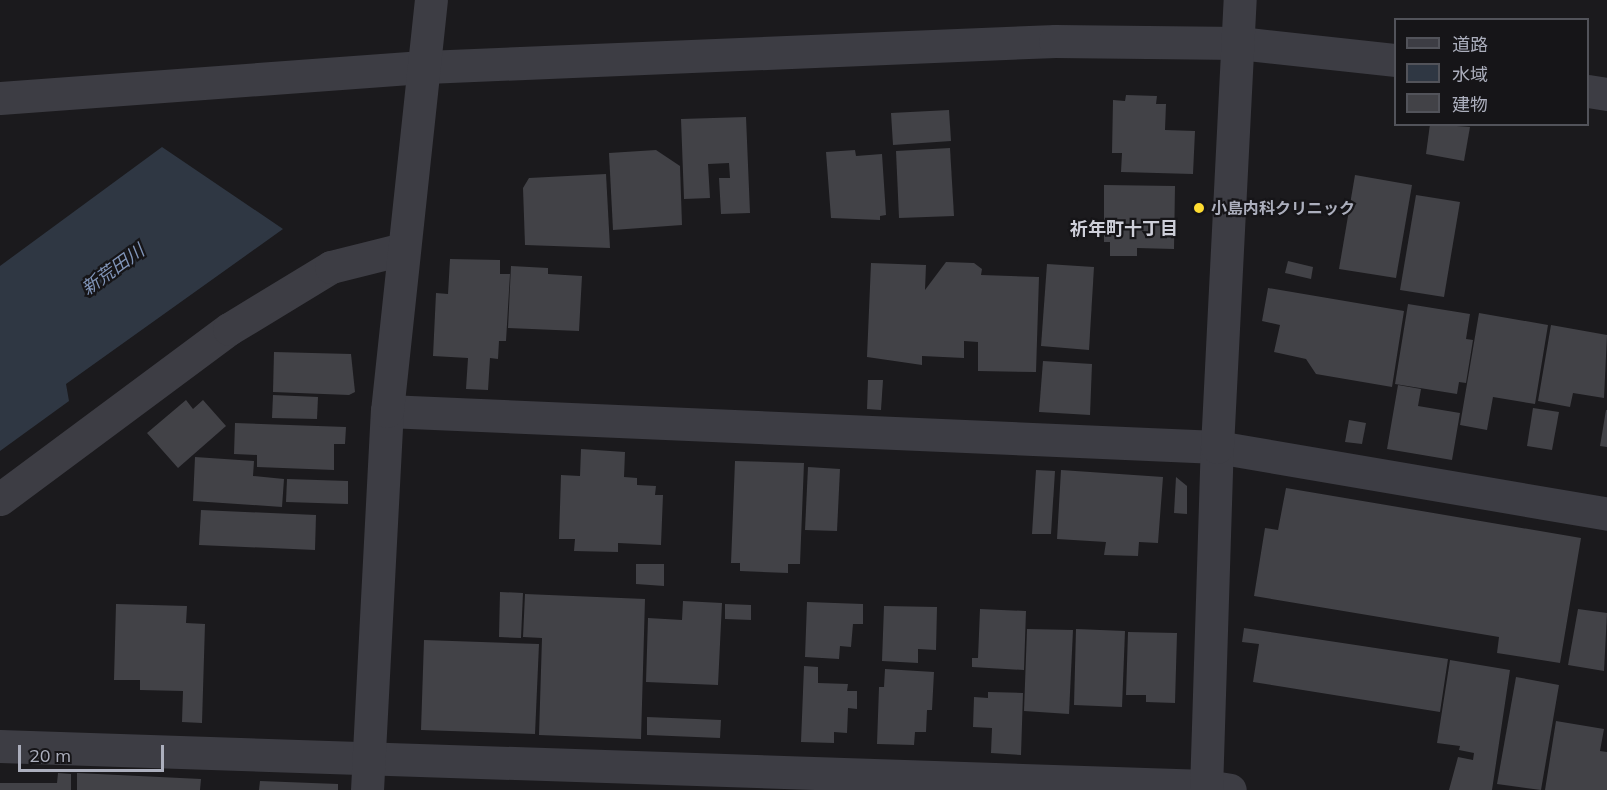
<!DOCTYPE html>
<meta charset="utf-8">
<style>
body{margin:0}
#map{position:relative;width:1607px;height:790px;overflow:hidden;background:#1b1a1d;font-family:Mulish,"Noto Sans JP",sans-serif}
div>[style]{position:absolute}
.water>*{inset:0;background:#2f3743}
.building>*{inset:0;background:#424247}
.minor>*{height:33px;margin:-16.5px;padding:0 16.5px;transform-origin:16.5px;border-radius:16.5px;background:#3d3d44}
.dots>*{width:16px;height:16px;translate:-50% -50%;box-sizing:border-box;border:3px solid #161518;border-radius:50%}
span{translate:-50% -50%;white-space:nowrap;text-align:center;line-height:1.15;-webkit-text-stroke:4.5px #161518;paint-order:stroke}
.poi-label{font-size:16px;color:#acafbd;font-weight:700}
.left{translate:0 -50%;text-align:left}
.neighbourhood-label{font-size:18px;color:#cecfd9;font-weight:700}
.water-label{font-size:18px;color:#8296ba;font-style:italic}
.legend{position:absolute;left:1394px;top:18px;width:195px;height:108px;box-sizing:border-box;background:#161518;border:2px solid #52535a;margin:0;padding:8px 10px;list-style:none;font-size:18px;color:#acafbd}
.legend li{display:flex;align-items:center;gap:12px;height:30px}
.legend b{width:30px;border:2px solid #52535a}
.scale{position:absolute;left:18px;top:745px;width:146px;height:27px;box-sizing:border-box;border:3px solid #acafbd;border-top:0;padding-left:8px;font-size:18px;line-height:21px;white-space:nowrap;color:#acafbd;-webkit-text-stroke:4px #161518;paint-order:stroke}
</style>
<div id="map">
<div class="water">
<i style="clip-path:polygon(162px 147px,283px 229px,66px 384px,69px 401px,0 451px,0 266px)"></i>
</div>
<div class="building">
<i style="clip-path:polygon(1126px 95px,1157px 96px,1156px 104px,1166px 104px,1165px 130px,1195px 131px,1193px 174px,1121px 172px,1122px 153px,1112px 153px,1113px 100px,1125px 101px)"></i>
<i style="clip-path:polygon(949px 110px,951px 141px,893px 145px,891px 113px)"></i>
<i style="clip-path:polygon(746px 117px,750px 213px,721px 214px,719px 178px,730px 178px,729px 163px,708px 164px,710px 198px,684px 199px,681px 119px)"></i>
<i style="clip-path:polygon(1430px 124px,1470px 127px,1464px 161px,1426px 154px)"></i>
<i style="clip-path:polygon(950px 148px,954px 216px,899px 218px,896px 151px)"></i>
<i style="clip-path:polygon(656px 150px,680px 166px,682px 225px,613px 230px,609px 153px)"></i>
<i style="clip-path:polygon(855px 150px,856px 156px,882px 154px,886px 215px,880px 216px,880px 220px,831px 218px,826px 152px)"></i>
<i style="clip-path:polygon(606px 174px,610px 248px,525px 245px,523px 188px,529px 178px)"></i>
<i style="clip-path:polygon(1355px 175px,1412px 185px,1396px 278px,1339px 269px)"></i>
<i style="clip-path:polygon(1104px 185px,1175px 186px,1174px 249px,1137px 248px,1137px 256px,1110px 256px,1110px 242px,1104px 242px)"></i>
<i style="clip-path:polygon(1416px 195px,1460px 202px,1444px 297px,1400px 290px)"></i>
<i style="clip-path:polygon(450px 259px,500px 260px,500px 274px,510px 274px,506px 341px,499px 341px,498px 359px,490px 358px,488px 390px,466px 389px,468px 358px,433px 356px,436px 293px,448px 294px)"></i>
<i style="clip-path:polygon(1288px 261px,1313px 267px,1311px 279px,1285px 273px)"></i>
<i style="clip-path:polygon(946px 262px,974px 263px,982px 269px,981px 275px,1039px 277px,1036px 372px,978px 371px,978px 342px,964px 341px,964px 358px,922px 356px,922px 365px,867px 357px,871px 263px,926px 265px,925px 290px)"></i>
<i style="clip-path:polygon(1047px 264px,1094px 267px,1089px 350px,1041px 346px)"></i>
<i style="clip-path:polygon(511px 266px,548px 268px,548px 274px,582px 276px,579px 331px,508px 328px)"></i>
<i style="clip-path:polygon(1268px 288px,1404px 311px,1392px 387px,1316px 374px,1306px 359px,1274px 352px,1280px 325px,1262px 321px)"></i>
<i style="clip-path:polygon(1408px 304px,1470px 314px,1466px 339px,1473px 340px,1466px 383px,1459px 382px,1457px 394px,1395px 384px)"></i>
<i style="clip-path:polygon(1479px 313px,1548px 325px,1535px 404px,1493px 397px,1487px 430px,1460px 425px)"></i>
<i style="clip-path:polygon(1551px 325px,1607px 335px,1604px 398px,1573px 393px,1570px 407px,1538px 401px)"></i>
<i style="clip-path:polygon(274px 352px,351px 354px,355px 392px,349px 395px,273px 392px)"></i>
<i style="clip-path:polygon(1043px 361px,1092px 364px,1090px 415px,1039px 412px)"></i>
<i style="clip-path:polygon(868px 380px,883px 380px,881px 410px,867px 409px)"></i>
<i style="clip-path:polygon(1398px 385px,1421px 389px,1418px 406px,1460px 413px,1452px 460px,1387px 449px)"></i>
<i style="clip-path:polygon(273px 395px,318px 397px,317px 419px,272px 418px)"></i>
<i style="clip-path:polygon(186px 400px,193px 409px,203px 400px,226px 426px,178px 468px,147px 433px)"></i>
<i style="clip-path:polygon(1533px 408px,1559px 412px,1552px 450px,1527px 446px)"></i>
<i style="clip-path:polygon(1606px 410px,1607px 410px,1607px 447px,1600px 446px)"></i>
<i style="clip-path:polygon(1349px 420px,1366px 423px,1362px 444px,1345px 442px)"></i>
<i style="clip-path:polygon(235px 423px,346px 427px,345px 444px,334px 444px,334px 470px,257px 467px,257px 455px,234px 454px)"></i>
<i style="clip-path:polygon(581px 449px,625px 452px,624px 477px,637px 478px,637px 485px,656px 486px,655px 495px,663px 495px,661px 545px,618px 543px,618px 552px,574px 551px,575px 539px,559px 539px,561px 475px,580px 476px)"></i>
<i style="clip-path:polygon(195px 457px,254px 461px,253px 476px,284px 479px,282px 507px,193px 501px)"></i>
<i style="clip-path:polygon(735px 461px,804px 463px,800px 564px,788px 564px,788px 573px,740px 571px,740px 563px,731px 563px)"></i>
<i style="clip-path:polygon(808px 467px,840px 469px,837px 531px,805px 530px)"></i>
<i style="clip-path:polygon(1036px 470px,1055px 471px,1051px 534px,1032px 534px)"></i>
<i style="clip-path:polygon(1061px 470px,1163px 477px,1158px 543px,1139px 542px,1138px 556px,1104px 555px,1106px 542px,1057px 539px)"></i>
<i style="clip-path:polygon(1176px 477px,1187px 486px,1187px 514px,1174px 513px)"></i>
<i style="clip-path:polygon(287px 479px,348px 481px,348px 504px,286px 502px)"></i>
<i style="clip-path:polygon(1286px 488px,1581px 538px,1560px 663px,1497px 653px,1499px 637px,1254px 596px,1265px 528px,1278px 530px)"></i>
<i style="clip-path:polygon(201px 510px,316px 515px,315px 550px,199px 545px)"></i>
<i style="clip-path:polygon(636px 564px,664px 564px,664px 586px,636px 584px)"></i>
<i style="clip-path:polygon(500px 592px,523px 593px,521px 638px,499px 637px)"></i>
<i style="clip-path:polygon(525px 594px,645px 599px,641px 739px,539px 735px,542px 638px,523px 637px)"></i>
<i style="clip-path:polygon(683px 601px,722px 603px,718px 685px,646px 682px,648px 618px,682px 620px)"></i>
<i style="clip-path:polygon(807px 602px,863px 604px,863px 624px,853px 624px,851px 647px,840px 646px,839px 659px,805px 657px)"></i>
<i style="clip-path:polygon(116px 604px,187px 606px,186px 623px,205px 624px,202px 723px,182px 722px,183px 691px,140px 690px,140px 680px,114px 680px)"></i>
<i style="clip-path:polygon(725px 604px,751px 605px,751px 620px,725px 619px)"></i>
<i style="clip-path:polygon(884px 606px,937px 607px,936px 650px,918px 649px,918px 663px,882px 661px)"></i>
<i style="clip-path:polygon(980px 609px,1026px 611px,1024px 670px,972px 667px,972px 658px,978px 658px)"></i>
<i style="clip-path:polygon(1578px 609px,1607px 613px,1604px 671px,1568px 665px)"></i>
<i style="clip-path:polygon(1244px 628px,1448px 659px,1440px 712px,1253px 682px,1259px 644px,1242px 642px)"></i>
<i style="clip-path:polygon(1027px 629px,1073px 630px,1069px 714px,1024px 711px)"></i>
<i style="clip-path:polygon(1076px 629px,1125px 631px,1122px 707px,1074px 705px)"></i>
<i style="clip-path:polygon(1128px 632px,1177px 633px,1175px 703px,1146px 702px,1146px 695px,1126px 695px)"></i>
<i style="clip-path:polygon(424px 640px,539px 644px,535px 734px,421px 730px)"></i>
<i style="clip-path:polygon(1450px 660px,1510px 670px,1492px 790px,1449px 790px,1458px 757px,1473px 760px,1474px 753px,1459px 750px,1460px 746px,1437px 743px)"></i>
<i style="clip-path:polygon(804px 666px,818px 667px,818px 683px,848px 684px,847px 691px,857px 691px,857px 709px,848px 708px,847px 733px,834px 732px,834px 743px,801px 742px)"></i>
<i style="clip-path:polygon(885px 669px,934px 672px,932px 710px,927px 710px,926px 732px,915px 732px,914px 745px,877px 744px,879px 687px,884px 687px)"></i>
<i style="clip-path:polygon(1516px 677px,1559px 685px,1541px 790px,1497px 784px)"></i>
<i style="clip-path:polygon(988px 692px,1023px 693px,1021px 755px,991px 753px,992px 728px,973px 727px,974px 697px,988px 698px)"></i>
<i style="clip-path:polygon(647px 717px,721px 720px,720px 738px,647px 735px)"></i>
<i style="clip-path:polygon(1556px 721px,1604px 729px,1600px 751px,1607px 752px,1607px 790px,1545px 790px)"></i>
<i style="clip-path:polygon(58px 773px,71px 774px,71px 790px,0 790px,0 783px,57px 783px)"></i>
<i style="clip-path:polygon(77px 773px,201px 779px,200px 790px,77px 790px)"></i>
<i style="clip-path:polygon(260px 781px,338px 784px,338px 790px,259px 790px)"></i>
</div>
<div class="minor">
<i style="left:1588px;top:91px;width:19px;rotate:9deg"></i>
<i style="left:0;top:98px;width:427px;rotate:-4.2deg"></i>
<i style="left:426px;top:67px;width:630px;rotate:-2.37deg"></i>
<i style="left:1055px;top:41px;width:184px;rotate:0.6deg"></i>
<i style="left:1239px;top:43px;width:158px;rotate:6.2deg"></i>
<i style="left:387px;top:411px;width:831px;rotate:2.48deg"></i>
<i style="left:1217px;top:447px;width:396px;rotate:9.7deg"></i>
<i style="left:0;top:499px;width:285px;rotate:-36.6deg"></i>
<i style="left:229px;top:329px;width:119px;rotate:-31.3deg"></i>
<i style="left:331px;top:267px;width:74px;rotate:-14deg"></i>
<i style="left:0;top:746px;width:1207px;rotate:1.9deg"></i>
<i style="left:1206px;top:786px;width:24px;rotate:9deg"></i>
<i style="left:367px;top:790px;width:380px;rotate:-87deg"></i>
<i style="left:387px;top:411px;width:413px;rotate:-83.9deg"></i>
<i style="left:1206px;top:790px;width:343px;rotate:-88.2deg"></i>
<i style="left:1217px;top:447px;width:448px;rotate:-87.1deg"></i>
</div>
<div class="dots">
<i style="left:1199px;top:208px;background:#fedc31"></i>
</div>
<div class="poi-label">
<span class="left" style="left:1211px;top:208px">小島内科クリニック</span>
</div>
<div class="neighbourhood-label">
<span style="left:1124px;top:229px">祈年町十丁目</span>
</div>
<div class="water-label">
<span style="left:113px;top:270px;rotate:-36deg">新荒田川</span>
</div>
<ul class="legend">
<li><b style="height:8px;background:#3d3d44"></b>道路</li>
<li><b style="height:16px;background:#2f3743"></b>水域</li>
<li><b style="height:16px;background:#424247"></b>建物</li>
</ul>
<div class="scale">20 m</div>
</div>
